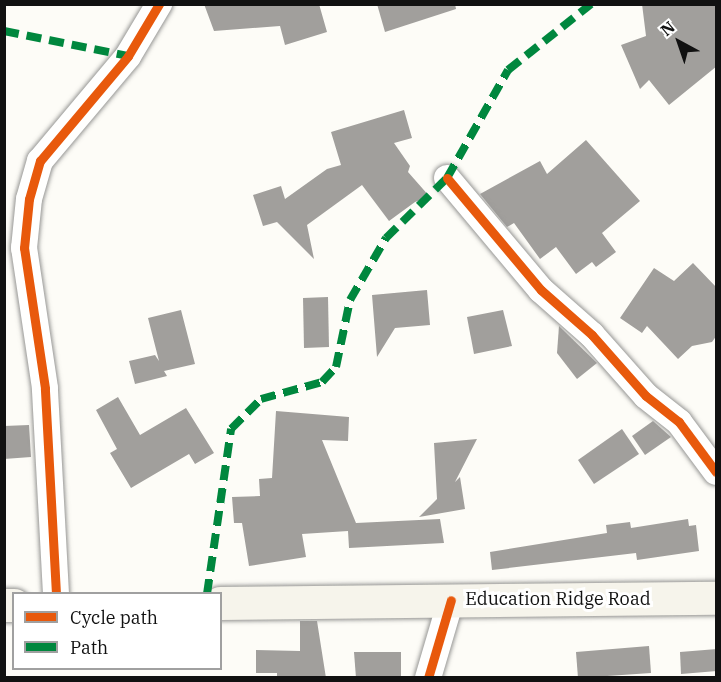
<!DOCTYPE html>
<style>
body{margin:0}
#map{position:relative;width:721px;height:682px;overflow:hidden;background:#fdfcf7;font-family:"IBM Plex Serif",serif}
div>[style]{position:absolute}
.building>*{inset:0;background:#a19f9c}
.roads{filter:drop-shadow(0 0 2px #979795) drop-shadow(0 0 2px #979795)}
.minor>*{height:26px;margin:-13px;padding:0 13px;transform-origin:13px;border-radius:13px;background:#fffffe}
.secondary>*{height:33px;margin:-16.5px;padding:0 16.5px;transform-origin:16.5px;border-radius:16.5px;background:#f6f4eb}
.quiet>*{height:8px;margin-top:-4px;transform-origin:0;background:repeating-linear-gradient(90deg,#00873e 0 15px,transparent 0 23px)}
.cycleway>*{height:9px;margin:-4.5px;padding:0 4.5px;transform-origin:4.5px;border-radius:4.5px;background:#e8590c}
span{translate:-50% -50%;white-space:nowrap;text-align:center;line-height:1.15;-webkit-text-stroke:6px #fff;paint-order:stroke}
.street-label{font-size:18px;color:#111}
.frame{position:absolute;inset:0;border:6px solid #111;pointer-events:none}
.legend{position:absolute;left:12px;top:592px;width:210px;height:78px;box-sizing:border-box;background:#fff;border:2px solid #a0a0a0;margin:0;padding:8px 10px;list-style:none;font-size:18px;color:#111}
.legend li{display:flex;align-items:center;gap:12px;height:30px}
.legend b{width:30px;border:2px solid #a0a0a0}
.north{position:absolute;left:649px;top:12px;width:60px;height:60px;-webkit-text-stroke:4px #fff;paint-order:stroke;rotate:320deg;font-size:16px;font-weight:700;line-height:24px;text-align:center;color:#111}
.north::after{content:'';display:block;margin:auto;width:21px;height:27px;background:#111;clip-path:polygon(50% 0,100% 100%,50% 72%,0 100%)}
</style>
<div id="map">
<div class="building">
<i style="clip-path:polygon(204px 4px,319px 4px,327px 32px,285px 45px,280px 26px,214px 31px)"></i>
<i style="clip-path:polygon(377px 4px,455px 4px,456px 9px,385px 32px)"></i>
<i style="clip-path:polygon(642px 4px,717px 4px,717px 66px,669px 105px,649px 80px,640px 89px,621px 45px,646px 36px)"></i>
<i style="clip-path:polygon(404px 110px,412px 138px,394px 143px,410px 166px,408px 172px,430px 197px,415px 202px,389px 221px,362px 185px,307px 225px,314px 259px,277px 222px,263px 226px,253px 195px,281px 186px,285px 199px,327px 169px,341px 165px,331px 132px)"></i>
<i style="clip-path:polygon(586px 140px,640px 201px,602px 233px,616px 252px,596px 267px,592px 262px,576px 274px,556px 247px,540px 259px,514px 223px,507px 227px,480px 194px,540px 161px,547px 174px)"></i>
<i style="clip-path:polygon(693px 263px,717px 288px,717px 335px,712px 342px,692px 346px,678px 359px,647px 326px,642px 333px,620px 318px,654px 268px,674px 281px)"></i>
<i style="clip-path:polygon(427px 290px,430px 325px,395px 328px,377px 357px,372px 295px)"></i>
<i style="clip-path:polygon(328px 297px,329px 347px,304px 348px,303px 298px)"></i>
<i style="clip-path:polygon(181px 310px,195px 364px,164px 371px,167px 376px,135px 384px,129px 361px,155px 355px,159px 361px,148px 318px)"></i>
<i style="clip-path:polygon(503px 310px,512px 346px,474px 354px,467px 317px)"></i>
<i style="clip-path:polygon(559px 326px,597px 363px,577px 379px,557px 353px)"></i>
<i style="clip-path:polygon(118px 397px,140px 435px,186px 408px,214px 453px,195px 464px,189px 454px,131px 488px,110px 453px,117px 449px,96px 410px)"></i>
<i style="clip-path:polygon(276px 411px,349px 417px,348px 441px,322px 440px,356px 523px,440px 519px,444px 543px,349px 548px,348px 531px,302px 534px,306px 557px,249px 566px,242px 523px,234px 523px,232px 497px,260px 496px,259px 479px,272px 478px)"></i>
<i style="clip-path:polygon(653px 421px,671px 437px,645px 455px,632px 436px)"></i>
<i style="clip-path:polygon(29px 425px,31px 457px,4px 459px,4px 426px)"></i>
<i style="clip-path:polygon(622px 429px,639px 454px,594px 484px,578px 460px)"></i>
<i style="clip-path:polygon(477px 439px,455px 482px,460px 477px,465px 509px,419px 517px,437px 499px,434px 443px)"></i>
<i style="clip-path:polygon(688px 519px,689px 526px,696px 525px,699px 551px,637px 560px,636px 553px,492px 570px,490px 552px,607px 533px,606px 525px,630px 522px,631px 528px)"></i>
<i style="clip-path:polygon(300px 621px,317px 621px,326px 678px,277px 678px,277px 673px,256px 673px,256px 650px,300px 651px)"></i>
<i style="clip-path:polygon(649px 646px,651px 673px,578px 678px,576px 652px)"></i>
<i style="clip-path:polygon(717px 649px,717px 671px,681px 674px,680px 652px)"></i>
<i style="clip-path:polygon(354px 652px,401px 652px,401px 678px,356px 678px)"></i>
</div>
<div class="roads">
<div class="minor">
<i style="left:447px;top:178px;width:146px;rotate:50deg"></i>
<i style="left:541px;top:290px;width:68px;rotate:41.4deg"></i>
<i style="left:592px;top:335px;width:81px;rotate:48.5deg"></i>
<i style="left:646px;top:396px;width:42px;rotate:38.2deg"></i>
<i style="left:679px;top:422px;width:62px;rotate:53.5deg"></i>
<i style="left:56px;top:594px;width:206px;rotate:-93.1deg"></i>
<i style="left:45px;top:388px;width:142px;rotate:-98.5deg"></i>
<i style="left:24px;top:248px;width:49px;rotate:-84.2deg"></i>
<i style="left:29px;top:199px;width:40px;rotate:-74deg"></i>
<i style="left:40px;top:161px;width:137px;rotate:-50deg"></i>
<i style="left:128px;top:56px;width:61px;rotate:-59.2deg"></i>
<i style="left:428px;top:678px;width:81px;rotate:-73.6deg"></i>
</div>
<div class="secondary">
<i style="left:220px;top:603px;width:496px;rotate:-0.6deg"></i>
<i style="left:4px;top:605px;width:10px"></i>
</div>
</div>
<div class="quiet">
<i style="left:4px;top:31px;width:126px;rotate:11.4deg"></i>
<i style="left:207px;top:594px;width:167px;rotate:-81.7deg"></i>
<i style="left:231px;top:429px;width:42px;rotate:-45deg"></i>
<i style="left:261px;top:399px;width:63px;rotate:-15.6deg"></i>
<i style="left:322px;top:382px;width:21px;rotate:-47deg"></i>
<i style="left:336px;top:367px;width:68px;rotate:-78.2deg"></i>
<i style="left:350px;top:300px;width:72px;rotate:-59.9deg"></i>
<i style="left:386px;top:238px;width:86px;rotate:-44.5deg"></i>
<i style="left:447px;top:178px;width:124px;rotate:-60.5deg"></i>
<i style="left:508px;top:70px;width:106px;rotate:-38.5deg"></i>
</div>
<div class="cycleway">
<i style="left:447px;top:178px;width:146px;rotate:50deg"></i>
<i style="left:541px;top:290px;width:68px;rotate:41.4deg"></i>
<i style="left:592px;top:335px;width:81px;rotate:48.5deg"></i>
<i style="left:646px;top:396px;width:42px;rotate:38.2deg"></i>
<i style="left:679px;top:422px;width:62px;rotate:53.5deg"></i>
<i style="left:56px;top:594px;width:206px;rotate:-93.1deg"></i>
<i style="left:45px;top:388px;width:142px;rotate:-98.5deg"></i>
<i style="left:24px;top:248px;width:49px;rotate:-84.2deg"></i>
<i style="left:29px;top:199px;width:40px;rotate:-74deg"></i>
<i style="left:40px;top:161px;width:137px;rotate:-50deg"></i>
<i style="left:128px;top:56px;width:61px;rotate:-59.2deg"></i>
<i style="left:428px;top:678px;width:81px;rotate:-73.6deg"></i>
</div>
<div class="street-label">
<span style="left:558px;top:599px">Education Ridge Road</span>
</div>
<div class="frame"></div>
<ul class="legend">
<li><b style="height:8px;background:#e8590c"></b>Cycle path</li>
<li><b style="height:8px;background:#00873e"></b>Path</li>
</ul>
<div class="north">N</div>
</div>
